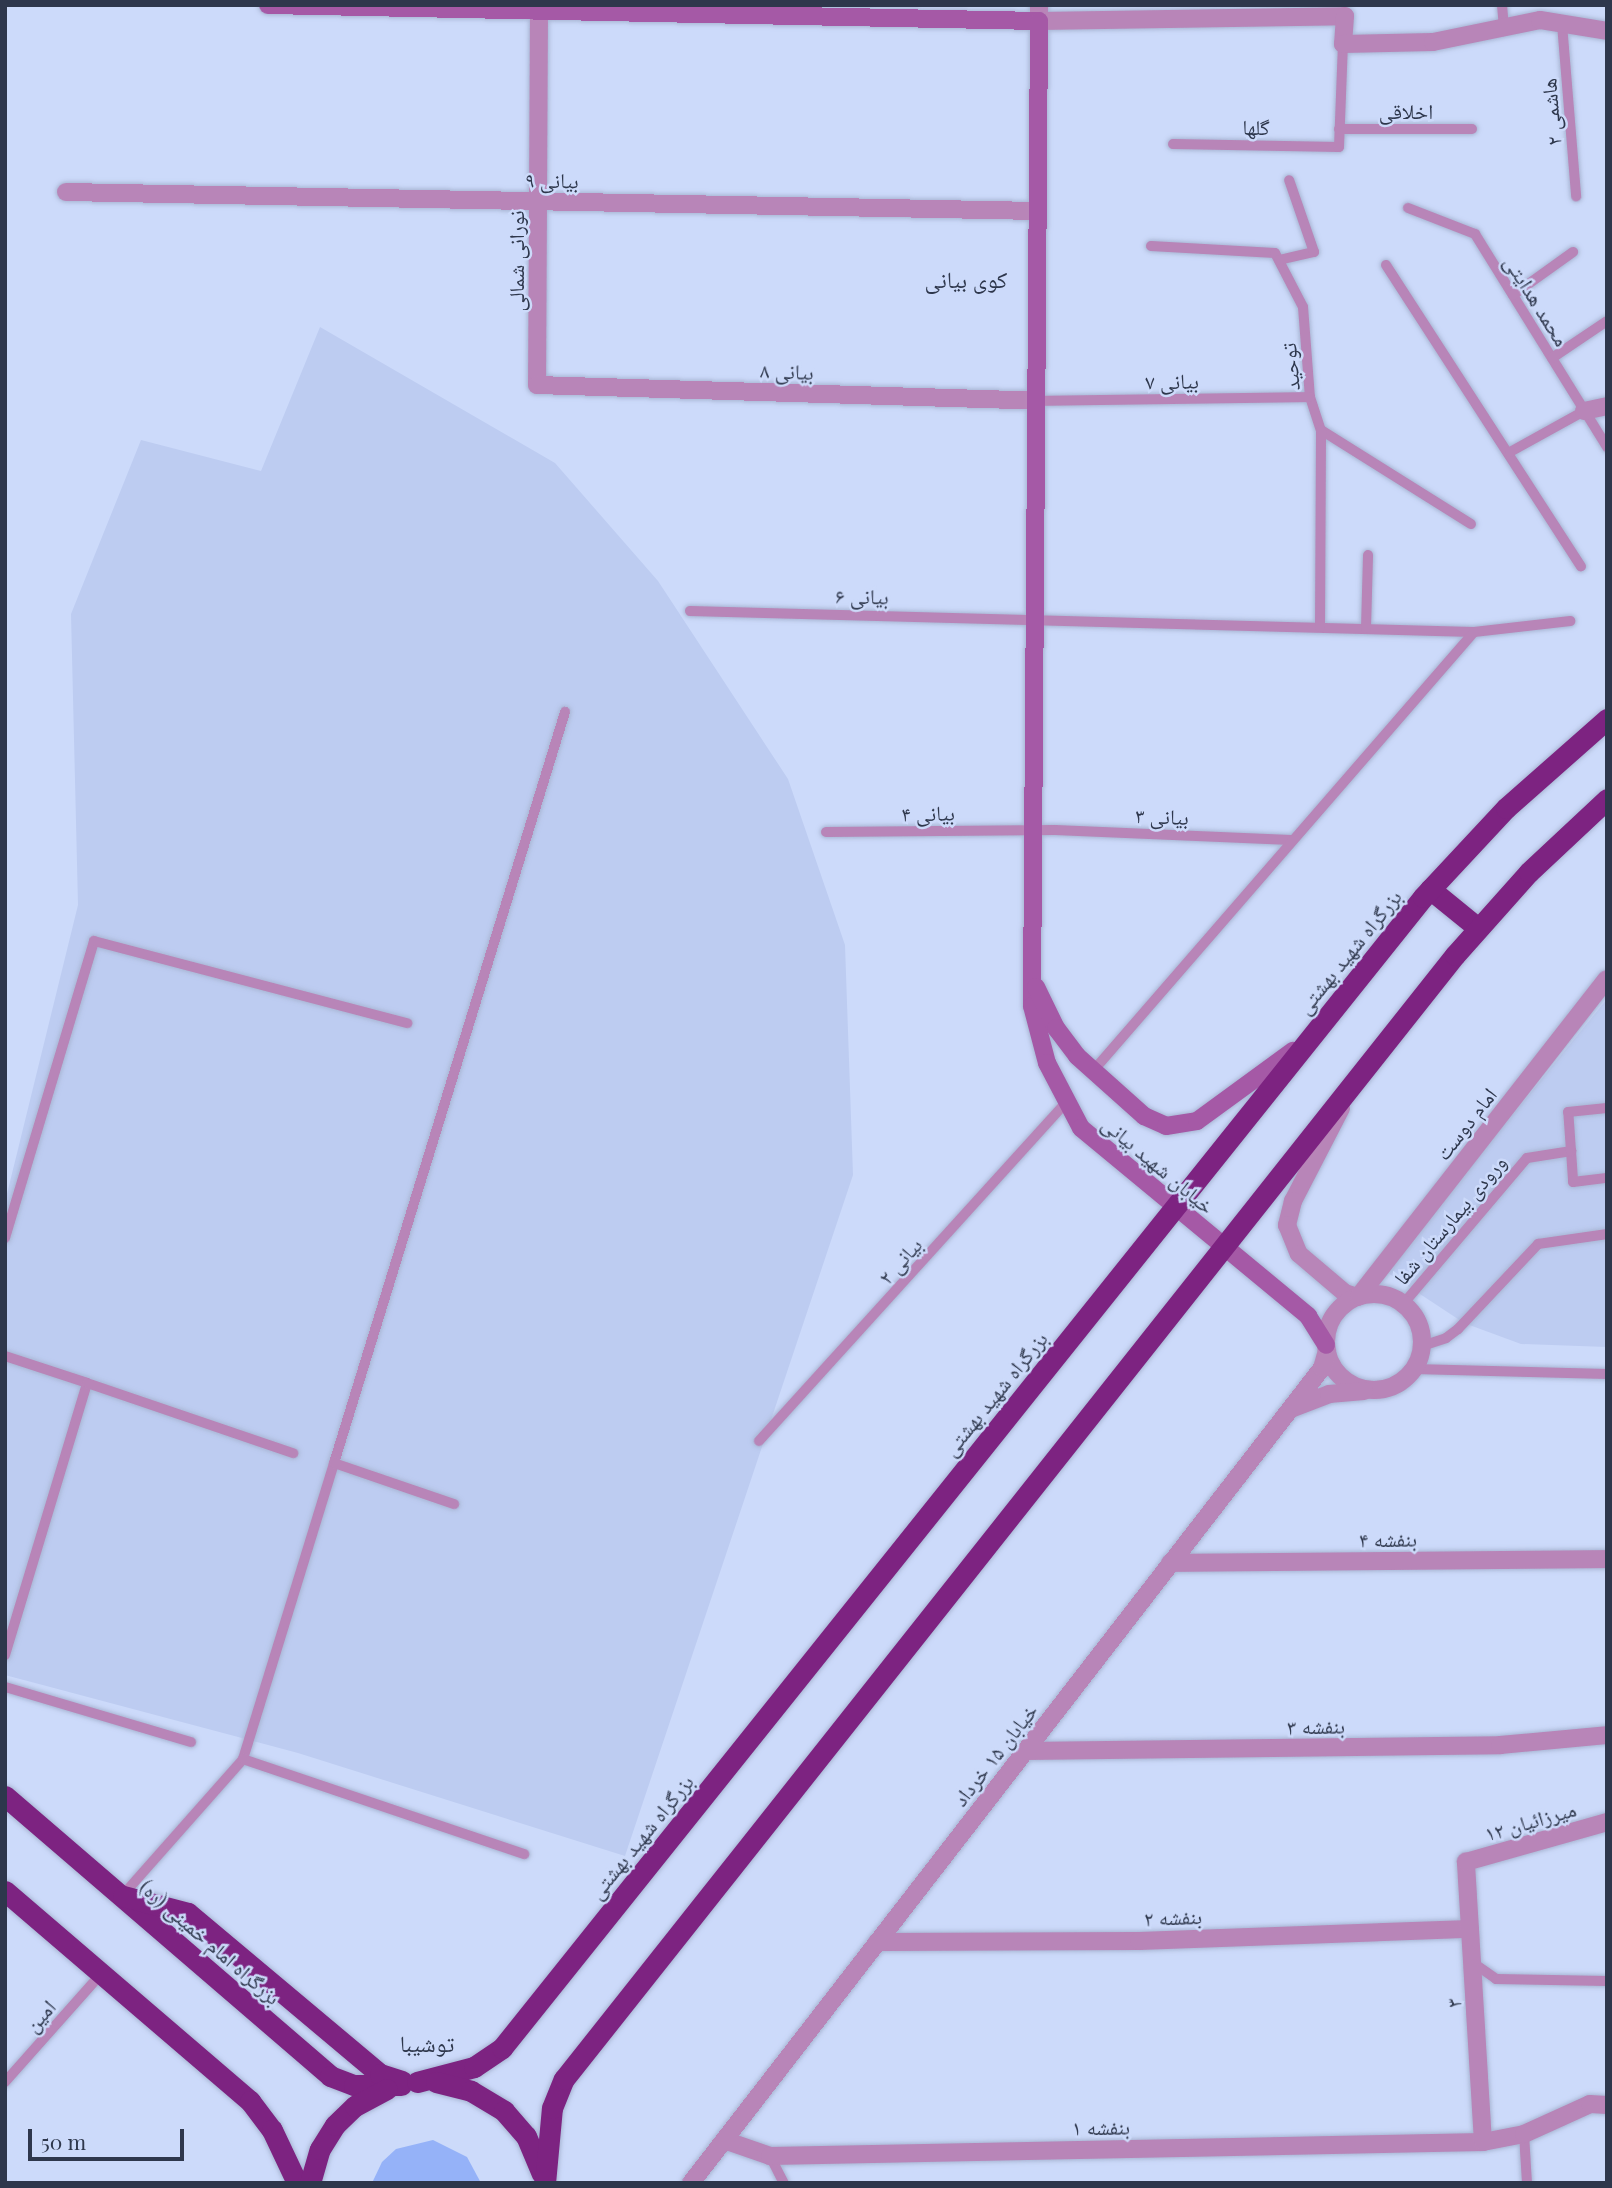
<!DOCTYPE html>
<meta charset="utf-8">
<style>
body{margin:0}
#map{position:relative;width:1612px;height:2188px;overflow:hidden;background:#ccdafa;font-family:"Playfair Display","Noto Naskh Arabic",serif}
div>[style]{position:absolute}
.built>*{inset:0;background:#bdccf1}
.green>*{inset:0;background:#95b2f8}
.roads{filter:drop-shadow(0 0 2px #a9b6d4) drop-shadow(0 0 2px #a9b6d4)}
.lane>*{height:10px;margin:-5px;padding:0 5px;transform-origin:5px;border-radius:5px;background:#b885b8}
.street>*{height:18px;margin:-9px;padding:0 9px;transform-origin:9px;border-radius:9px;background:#b885b8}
.street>.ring{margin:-9px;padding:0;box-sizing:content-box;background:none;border:18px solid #b885b8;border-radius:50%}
.secondary>*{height:18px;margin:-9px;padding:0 9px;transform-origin:9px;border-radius:9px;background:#a559a6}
.highway>*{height:21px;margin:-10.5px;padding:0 10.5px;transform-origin:10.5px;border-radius:10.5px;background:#7d2381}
span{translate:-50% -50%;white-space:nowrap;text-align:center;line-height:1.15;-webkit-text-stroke:5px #ccdafa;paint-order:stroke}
.street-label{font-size:21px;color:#2e374c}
.neighbourhood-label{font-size:23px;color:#2e374c}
.frame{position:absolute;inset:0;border:7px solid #2e374c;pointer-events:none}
.scale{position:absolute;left:28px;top:2129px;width:156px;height:32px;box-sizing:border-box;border:4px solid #2e374c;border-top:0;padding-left:9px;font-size:21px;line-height:24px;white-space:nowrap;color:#2e374c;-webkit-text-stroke:5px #ccdafa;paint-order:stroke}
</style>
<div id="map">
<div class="built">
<i style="clip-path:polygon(320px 327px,555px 463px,658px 581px,788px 779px,845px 945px,853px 1175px,625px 1856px,298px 1753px,5px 1675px,5px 1202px,78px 905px,71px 614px,141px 440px,261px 471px)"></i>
<i style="clip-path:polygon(1607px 999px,1607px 1347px,1521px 1344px,1464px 1323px,1385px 1271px)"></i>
</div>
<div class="green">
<i style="clip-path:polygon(433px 2140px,467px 2157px,481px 2183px,372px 2183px,382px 2162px,396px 2149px)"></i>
</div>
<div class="roads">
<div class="lane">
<i style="left:1502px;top:5px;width:23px;rotate:85deg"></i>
<i style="left:1562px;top:24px;width:173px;rotate:85.3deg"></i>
<i style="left:1339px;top:129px;width:133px"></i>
<i style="left:1173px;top:144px;width:166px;rotate:1deg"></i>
<i style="left:1339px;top:147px;width:103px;rotate:-87.8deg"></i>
<i style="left:1408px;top:208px;width:72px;rotate:21.2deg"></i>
<i style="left:1475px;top:234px;width:251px;rotate:58.2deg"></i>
<i style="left:1151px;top:246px;width:124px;rotate:3.2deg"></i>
<i style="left:1275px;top:253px;width:61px;rotate:62.6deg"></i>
<i style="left:1303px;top:307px;width:90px;rotate:85.6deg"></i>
<i style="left:1310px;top:397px;width:35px;rotate:72deg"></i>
<i style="left:1321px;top:430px;width:177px;rotate:32.1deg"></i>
<i style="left:1279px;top:260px;width:36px;rotate:-13deg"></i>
<i style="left:1314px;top:252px;width:76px;rotate:-109.1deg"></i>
<i style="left:1386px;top:265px;width:359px;rotate:57.1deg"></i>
<i style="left:1513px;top:295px;width:74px;rotate:-35.6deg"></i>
<i style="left:1552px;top:358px;width:66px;rotate:-33.9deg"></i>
<i style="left:1035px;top:401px;width:275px;rotate:-0.8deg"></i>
<i style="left:1510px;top:452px;width:85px;rotate:-29deg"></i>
<i style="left:690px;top:611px;width:784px;rotate:1.53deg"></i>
<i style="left:1474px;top:632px;width:97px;rotate:-6.5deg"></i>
<i style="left:1320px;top:627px;width:197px;rotate:-89.7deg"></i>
<i style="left:1366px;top:628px;width:73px;rotate:-88.4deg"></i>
<i style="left:826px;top:832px;width:229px;rotate:-0.5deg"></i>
<i style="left:1055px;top:830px;width:236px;rotate:2.4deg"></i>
<i style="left:1093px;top:1071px;width:581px;rotate:-49.05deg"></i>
<i style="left:1571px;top:1151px;width:31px;rotate:86deg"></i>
<i style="left:1573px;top:1182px;width:34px;rotate:-7deg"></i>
<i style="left:5px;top:1238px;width:310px;rotate:-73.3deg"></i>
<i style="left:94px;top:941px;width:324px;rotate:14.7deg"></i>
<i style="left:1404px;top:1303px;width:190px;rotate:-49.7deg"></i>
<i style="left:1527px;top:1158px;width:45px;rotate:-9deg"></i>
<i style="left:1571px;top:1151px;width:39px;rotate:-94deg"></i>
<i style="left:1568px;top:1112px;width:39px;rotate:-6deg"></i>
<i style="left:1422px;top:1346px;width:25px;rotate:-18deg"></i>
<i style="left:1446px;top:1338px;width:15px;rotate:-37deg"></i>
<i style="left:1458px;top:1329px;width:117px;rotate:-46.7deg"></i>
<i style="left:1538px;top:1244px;width:70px;rotate:-8.2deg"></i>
<i style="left:5px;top:1356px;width:86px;rotate:18.2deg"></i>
<i style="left:1414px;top:1369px;width:193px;rotate:1.5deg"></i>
<i style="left:759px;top:1441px;width:457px;rotate:-47.8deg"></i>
<i style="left:334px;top:1463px;width:786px;rotate:-72.9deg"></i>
<i style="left:5px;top:1655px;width:284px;rotate:-73.2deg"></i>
<i style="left:87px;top:1383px;width:218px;rotate:18.8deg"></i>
<i style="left:5px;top:1687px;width:194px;rotate:16.5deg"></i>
<i style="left:243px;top:1759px;width:310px;rotate:-72.9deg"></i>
<i style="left:334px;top:1463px;width:127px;rotate:18.9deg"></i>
<i style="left:122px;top:1896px;width:183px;rotate:-48.5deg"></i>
<i style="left:243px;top:1759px;width:297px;rotate:18.7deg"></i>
<i style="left:1472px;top:1962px;width:29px;rotate:35deg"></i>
<i style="left:1496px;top:1979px;width:111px;rotate:1deg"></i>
<i style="left:5px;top:2082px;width:144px;rotate:-48.4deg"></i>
<i style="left:1524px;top:2134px;width:49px;rotate:86.5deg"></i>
<i style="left:770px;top:2156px;width:30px;rotate:63deg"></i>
</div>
<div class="street">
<i style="left:1039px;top:5px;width:16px;rotate:90deg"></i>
<i style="left:1039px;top:21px;width:306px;rotate:-0.9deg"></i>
<i style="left:1345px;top:16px;width:28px;rotate:94deg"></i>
<i style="left:1343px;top:44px;width:90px;rotate:-1.3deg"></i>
<i style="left:1433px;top:42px;width:109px;rotate:-11.6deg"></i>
<i style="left:1540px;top:20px;width:68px;rotate:9.3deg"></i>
<i style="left:539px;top:10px;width:375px;rotate:90.3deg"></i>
<i style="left:537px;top:385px;width:498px;rotate:1.8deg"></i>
<i style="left:66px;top:192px;width:971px;rotate:1.12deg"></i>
<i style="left:1584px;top:411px;width:24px;rotate:-12deg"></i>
<i style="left:1341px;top:1108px;width:105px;rotate:117.3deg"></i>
<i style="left:1293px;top:1201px;width:25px;rotate:104deg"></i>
<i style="left:1287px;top:1225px;width:31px;rotate:68deg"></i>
<i style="left:1299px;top:1254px;width:60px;rotate:40.3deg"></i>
<i style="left:1345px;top:1293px;width:13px;rotate:18deg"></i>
<i class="ring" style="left:1326px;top:1294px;width:78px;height:78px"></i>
<i style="left:1359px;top:1296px;width:402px;rotate:-52deg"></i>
<i style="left:1293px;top:1408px;width:39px;rotate:-21deg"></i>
<i style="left:1329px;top:1394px;width:35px;rotate:-5deg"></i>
<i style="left:1170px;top:1563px;width:437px;rotate:-0.5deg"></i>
<i style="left:1025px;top:1751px;width:475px;rotate:-0.7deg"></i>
<i style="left:1500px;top:1745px;width:107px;rotate:-5.3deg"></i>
<i style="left:877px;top:1942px;width:262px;rotate:-0.2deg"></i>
<i style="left:1139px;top:1941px;width:331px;rotate:-2.1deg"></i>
<i style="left:724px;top:2140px;width:49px;rotate:19.2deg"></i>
<i style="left:770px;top:2156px;width:713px;rotate:-1.12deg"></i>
<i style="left:1483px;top:2142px;width:42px;rotate:-11deg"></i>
<i style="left:1524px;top:2134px;width:72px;rotate:-24.4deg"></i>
<i style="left:1590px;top:2104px;width:17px;rotate:3deg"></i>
<i style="left:1483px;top:2142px;width:281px;rotate:-93.5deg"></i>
<i style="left:1466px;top:1862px;width:147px;rotate:-15.8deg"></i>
<i style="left:691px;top:2183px;width:1031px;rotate:-52.25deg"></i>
<i style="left:1322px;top:1368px;width:18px;rotate:-74deg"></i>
</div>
<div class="secondary">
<i style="left:268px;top:5px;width:771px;rotate:1.19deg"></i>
<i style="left:1039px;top:21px;width:985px;rotate:90.41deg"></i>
<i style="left:1032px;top:1006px;width:59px;rotate:75.3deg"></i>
<i style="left:1047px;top:1063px;width:73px;rotate:62.4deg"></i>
<i style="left:1081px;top:1128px;width:295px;rotate:39.6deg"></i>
<i style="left:1308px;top:1316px;width:34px;rotate:58deg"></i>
<i style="left:1036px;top:987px;width:46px;rotate:64deg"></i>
<i style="left:1056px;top:1028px;width:35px;rotate:53deg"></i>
<i style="left:1077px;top:1056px;width:90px;rotate:41.8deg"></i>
<i style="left:1144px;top:1116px;width:24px;rotate:24deg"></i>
<i style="left:1166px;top:1126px;width:31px;rotate:-9deg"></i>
<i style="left:1197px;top:1121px;width:119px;rotate:-36.1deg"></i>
</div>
<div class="highway">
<i style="left:1430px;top:889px;width:62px;rotate:39.1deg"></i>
<i style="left:5px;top:1796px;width:429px;rotate:40.7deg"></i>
<i style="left:330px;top:2076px;width:26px;rotate:21deg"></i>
<i style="left:354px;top:2085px;width:47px"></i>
<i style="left:5px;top:1891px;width:323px;rotate:40.6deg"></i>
<i style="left:250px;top:2101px;width:36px;rotate:53deg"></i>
<i style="left:272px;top:2130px;width:59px;rotate:64.7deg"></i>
<i style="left:123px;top:1896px;width:67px;rotate:14.7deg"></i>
<i style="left:188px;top:1913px;width:251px;rotate:40deg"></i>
<i style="left:380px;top:2074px;width:23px;rotate:18deg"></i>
<i style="left:417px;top:2082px;width:59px;rotate:-14.7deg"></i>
<i style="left:474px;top:2067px;width:34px;rotate:-34deg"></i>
<i style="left:502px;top:2048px;width:1474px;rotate:-51.33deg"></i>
<i style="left:1423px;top:897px;width:122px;rotate:-47deg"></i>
<i style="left:1506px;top:808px;width:135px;rotate:-41.4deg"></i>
<i style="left:436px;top:2082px;width:36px;rotate:14deg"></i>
<i style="left:471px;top:2091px;width:39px;rotate:31deg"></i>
<i style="left:504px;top:2111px;width:33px;rotate:49deg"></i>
<i style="left:526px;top:2136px;width:41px;rotate:67.2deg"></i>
<i style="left:310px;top:2183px;width:35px;rotate:-74deg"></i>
<i style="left:320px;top:2149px;width:28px;rotate:-58deg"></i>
<i style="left:335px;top:2125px;width:28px;rotate:-44deg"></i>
<i style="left:355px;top:2106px;width:36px;rotate:-28deg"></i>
<i style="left:545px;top:2183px;width:75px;rotate:-84.7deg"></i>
<i style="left:552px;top:2108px;width:31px;rotate:-68deg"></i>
<i style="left:564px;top:2079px;width:1434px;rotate:-51.6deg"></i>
<i style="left:1455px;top:955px;width:111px;rotate:-48.3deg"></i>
<i style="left:1529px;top:872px;width:107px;rotate:-43.1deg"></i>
</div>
</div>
<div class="street-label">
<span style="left:1406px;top:110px">اخلاقی</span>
<span style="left:1550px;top:112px;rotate:-95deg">هاشمی ۲</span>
<span style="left:1256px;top:126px;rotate:1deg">گلها</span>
<span style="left:552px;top:179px;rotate:1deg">بیانی ۹</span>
<span style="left:515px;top:261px;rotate:-90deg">نورانی شمالی</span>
<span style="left:1538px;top:300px;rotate:58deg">محمد هدایتی</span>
<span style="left:1289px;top:367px;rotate:-95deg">توحید</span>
<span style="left:787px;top:370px;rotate:2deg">بیانی ۸</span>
<span style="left:1172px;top:380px;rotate:-1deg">بیانی ۷</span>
<span style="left:862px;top:595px;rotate:1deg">بیانی ۶</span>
<span style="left:928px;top:812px;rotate:-1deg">بیانی ۴</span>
<span style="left:1162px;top:815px;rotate:2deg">بیانی ۳</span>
<span style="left:1348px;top:951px;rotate:-51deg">بزرگراه شهید بهشتی</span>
<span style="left:1465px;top:1123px;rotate:-52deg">امام دوست</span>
<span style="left:1159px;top:1164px;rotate:40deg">خیابان شهید بیانی</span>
<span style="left:1449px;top:1219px;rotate:-50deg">ورودی بیمارستان شفا</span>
<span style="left:899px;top:1260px;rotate:-48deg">بیانی ۲</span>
<span style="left:994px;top:1393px;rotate:-51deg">بزرگراه شهید بهشتی</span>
<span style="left:1388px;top:1538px;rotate:-1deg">بنفشه ۴</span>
<span style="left:1316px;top:1725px;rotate:-1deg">بنفشه ۳</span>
<span style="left:994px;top:1754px;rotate:-52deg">خیابان ۱۵ خرداد</span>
<span style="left:1530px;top:1820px;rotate:-16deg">میرزائیان ۱۲</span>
<span style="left:640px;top:1836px;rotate:-51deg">بزرگراه شهید بهشتی</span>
<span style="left:1173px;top:1916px;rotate:-2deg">بنفشه ۲</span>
<span style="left:211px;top:1941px;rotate:41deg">بزرگراه امام خمینی (ره)</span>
<span style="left:1452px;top:2003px;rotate:-93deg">۳</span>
<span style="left:39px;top:2015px;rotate:-48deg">امین</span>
<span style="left:1101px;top:2126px;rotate:-1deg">بنفشه ۱</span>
</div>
<div class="neighbourhood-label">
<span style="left:966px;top:279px">کوی بیانی</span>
<span style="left:427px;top:2043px">توشیبا</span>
</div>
<div class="frame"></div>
<div class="scale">50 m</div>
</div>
